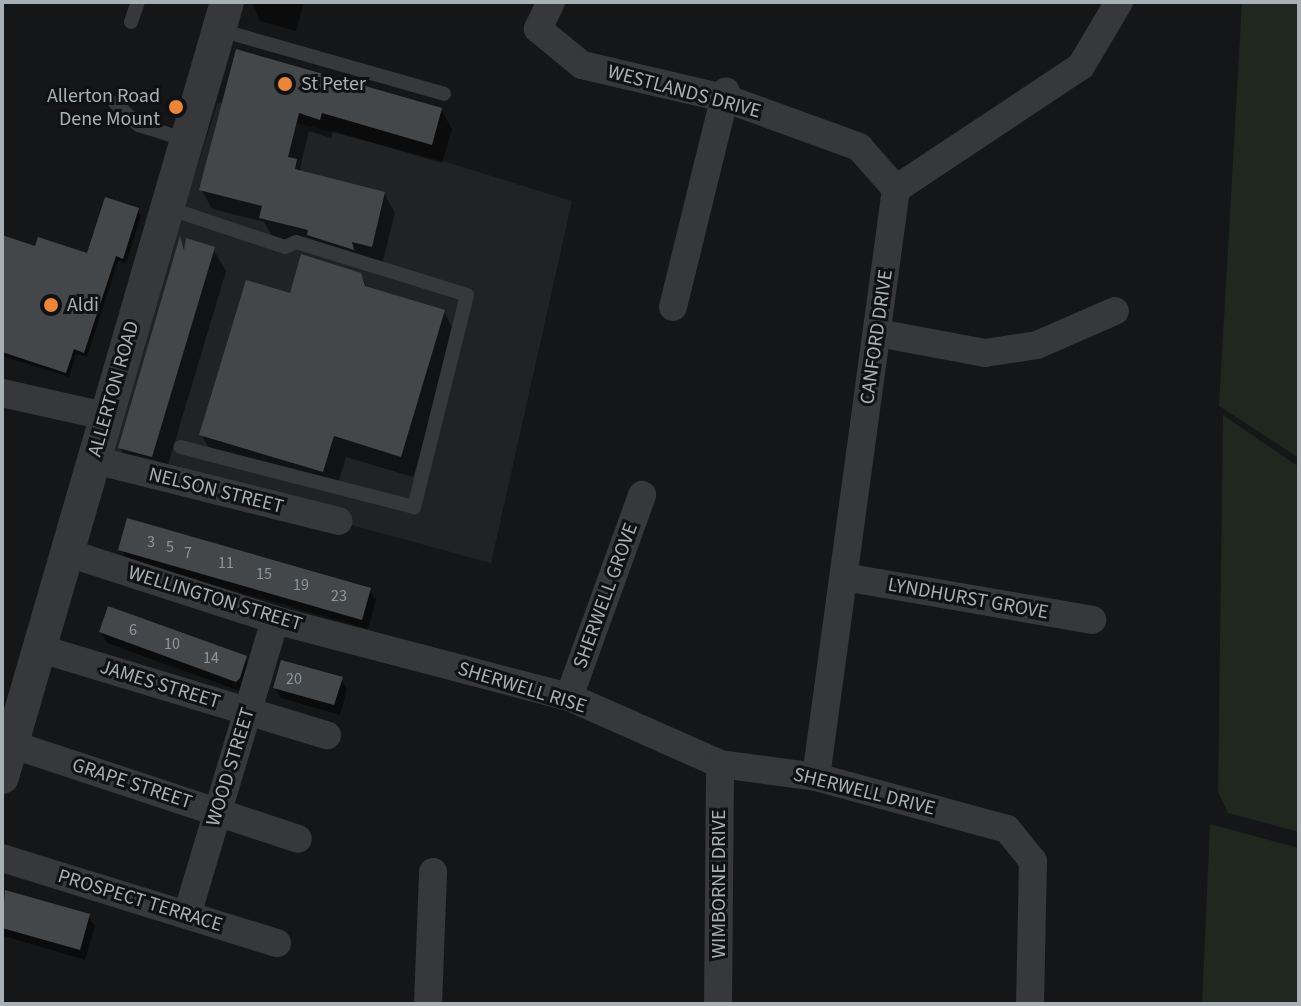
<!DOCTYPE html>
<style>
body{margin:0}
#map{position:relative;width:1301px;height:1006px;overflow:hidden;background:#151617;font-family:"Source Sans 3",sans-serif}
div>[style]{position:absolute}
.built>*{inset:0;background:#212224}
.green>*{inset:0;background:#20271f}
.shadow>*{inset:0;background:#0007}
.building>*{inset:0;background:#44474a}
.service>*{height:14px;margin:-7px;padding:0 7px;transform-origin:7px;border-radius:7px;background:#36383c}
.minor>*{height:28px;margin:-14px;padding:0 14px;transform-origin:14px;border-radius:14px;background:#36383c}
.tertiary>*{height:34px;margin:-17px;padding:0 17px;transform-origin:17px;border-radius:17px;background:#36383c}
.dots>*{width:22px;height:22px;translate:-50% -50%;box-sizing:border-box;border:4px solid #101112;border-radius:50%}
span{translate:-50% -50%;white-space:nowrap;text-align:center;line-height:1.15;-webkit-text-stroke:6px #101112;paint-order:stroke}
.number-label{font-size:16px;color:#8f969b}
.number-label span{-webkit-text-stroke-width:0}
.poi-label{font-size:20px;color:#a8b0b6}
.left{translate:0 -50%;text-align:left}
.right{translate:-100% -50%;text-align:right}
.street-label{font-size:20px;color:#a8b0b6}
.frame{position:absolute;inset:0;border:4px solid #a8b0b6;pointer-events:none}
</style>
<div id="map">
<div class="built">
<i style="clip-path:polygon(218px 102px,446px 162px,572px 201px,491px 563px,104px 458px)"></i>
</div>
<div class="green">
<i style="clip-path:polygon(1242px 2px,1299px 2px,1299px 458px,1219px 406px)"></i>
<i style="clip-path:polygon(1223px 415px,1299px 467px,1299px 832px,1228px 813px,1218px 792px)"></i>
<i style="clip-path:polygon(1210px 824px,1299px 848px,1299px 1004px,1202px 1004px)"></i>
</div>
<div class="shadow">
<i style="clip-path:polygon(252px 2px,304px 2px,296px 31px,260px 21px)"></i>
<i style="clip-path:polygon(237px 51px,441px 110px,452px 129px,442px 163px,333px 131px,331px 138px,309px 131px,300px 168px,303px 172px,384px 193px,395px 213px,382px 265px,273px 237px,264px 222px,212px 209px,201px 189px)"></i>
<i style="clip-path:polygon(138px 210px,141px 216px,126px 263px,118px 261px,87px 357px,76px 354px,69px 377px,2px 356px,2px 237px,36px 249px,89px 255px)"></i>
<i style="clip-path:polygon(180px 241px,186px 250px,213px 249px,226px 271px,164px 478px,133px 470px,120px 448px)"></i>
<i style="clip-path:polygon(360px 274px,368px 289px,444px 312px,456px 334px,413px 477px,346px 457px,335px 493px,214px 456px,201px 435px,291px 295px)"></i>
<i style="clip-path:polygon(121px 549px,370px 590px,376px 600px,368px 629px,127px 560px)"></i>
<i style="clip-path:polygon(101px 632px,245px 658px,251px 668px,242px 692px,107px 643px)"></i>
<i style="clip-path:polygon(341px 679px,347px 690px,340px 715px,281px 698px,275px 687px)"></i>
<i style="clip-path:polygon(7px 892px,88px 916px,95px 926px,85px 960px,4px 936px,2px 909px)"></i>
</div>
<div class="building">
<i style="clip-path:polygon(236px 49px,442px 108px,432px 145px,322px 113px,320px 120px,299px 113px,288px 157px,297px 159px,295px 169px,385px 192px,372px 247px,352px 242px,354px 250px,307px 235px,308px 230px,259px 218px,262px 206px,199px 190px)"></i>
<i style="clip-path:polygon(105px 197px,139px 208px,123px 259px,116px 256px,84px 353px,74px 349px,66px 373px,2px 352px,2px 235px,35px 246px,38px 237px,87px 253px)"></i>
<i style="clip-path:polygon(180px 236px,184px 250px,186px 238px,215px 247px,152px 457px,118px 448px)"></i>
<i style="clip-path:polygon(301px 254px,361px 273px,365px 286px,445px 310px,401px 457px,334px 436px,323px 472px,199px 435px,246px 280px,290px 293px)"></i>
<i style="clip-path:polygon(127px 518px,371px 588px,362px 620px,118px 550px)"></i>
<i style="clip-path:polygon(108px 606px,247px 656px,240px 678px,236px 682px,99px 632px)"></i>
<i style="clip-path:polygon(281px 660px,343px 677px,334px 705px,273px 688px)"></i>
<i style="clip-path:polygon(5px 890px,90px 914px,80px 950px,2px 928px)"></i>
</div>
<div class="service">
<i style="left:131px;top:22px;width:21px;rotate:-71deg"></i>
<i style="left:220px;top:30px;width:233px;rotate:15.9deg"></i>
<i style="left:115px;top:103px;width:33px;rotate:43deg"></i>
<i style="left:139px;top:125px;width:50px;rotate:17.4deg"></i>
<i style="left:168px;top:208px;width:123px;rotate:18.4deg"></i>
<i style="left:285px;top:247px;width:12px;rotate:-24deg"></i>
<i style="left:296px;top:242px;width:179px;rotate:17.2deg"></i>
<i style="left:467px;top:295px;width:219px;rotate:104deg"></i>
<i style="left:414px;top:507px;width:241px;rotate:-165.6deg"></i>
</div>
<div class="minor">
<i style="left:551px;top:2px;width:30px;rotate:116deg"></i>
<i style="left:538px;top:29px;width:57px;rotate:39.3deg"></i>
<i style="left:582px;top:65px;width:146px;rotate:13.1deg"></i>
<i style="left:724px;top:98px;width:144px;rotate:19.9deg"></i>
<i style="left:859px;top:147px;width:56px;rotate:48.6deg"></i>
<i style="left:673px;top:307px;width:222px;rotate:-76.2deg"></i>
<i style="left:878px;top:333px;width:109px;rotate:10.6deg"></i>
<i style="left:985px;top:353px;width:53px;rotate:-8.7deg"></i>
<i style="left:1037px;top:345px;width:85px;rotate:-23.6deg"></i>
<i style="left:2px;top:393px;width:106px;rotate:12.6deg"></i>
<i style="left:94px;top:460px;width:252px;rotate:14deg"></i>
<i style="left:65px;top:552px;width:221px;rotate:17.9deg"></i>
<i style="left:275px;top:620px;width:304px;rotate:14.7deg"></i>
<i style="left:569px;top:697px;width:165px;rotate:23.9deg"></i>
<i style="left:720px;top:764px;width:97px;rotate:7.7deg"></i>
<i style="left:816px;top:777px;width:198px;rotate:15.2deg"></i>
<i style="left:1007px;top:829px;width:41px;rotate:50.9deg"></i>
<i style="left:1033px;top:861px;width:143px;rotate:91.2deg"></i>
<i style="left:844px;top:577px;width:252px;rotate:9.8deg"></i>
<i style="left:38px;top:648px;width:302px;rotate:16.8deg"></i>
<i style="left:569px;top:697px;width:215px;rotate:-70.1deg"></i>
<i style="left:11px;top:744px;width:302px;rotate:18.3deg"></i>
<i style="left:816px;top:777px;width:593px;rotate:-82.25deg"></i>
<i style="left:896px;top:189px;width:222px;rotate:-33.6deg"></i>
<i style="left:1081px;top:66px;width:74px;rotate:-59.3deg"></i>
<i style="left:2px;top:858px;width:288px;rotate:17.2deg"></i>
<i style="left:187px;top:915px;width:308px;rotate:-73.4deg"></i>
<i style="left:428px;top:1004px;width:132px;rotate:-87.8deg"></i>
<i style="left:718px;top:1004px;width:240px;rotate:-89.5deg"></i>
</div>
<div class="tertiary">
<i style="left:2px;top:777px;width:807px;rotate:-73.81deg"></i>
</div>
<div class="dots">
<i style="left:285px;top:84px;background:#ea853a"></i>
<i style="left:176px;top:107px;background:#ea853a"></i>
<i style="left:51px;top:305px;background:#ea853a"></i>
</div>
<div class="number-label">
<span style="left:151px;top:542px">3</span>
<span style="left:170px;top:547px">5</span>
<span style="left:188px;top:553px">7</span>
<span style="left:226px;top:563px">11</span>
<span style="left:264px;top:574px">15</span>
<span style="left:301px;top:585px">19</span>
<span style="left:339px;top:596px">23</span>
<span style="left:133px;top:630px">6</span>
<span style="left:172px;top:644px">10</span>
<span style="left:211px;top:658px">14</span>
<span style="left:294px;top:679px">20</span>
</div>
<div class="poi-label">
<span class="left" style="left:301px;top:84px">St Peter</span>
<span class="right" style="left:160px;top:108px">Allerton Road<br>Dene Mount</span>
<span class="left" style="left:67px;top:305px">Aldi</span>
</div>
<div class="street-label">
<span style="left:684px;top:92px;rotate:15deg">WESTLANDS DRIVE</span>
<span style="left:877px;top:337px;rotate:-82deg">CANFORD DRIVE</span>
<span style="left:114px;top:389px;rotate:-74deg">ALLERTON ROAD</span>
<span style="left:216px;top:491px;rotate:14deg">NELSON STREET</span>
<span style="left:606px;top:596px;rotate:-70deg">SHERWELL GROVE</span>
<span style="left:215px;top:599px;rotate:17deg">WELLINGTON STREET</span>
<span style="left:968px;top:599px;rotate:10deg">LYNDHURST GROVE</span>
<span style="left:160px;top:685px;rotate:17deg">JAMES STREET</span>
<span style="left:522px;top:688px;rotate:17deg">SHERWELL RISE</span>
<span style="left:231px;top:767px;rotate:-73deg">WOOD STREET</span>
<span style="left:132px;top:784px;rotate:18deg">GRAPE STREET</span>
<span style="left:864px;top:792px;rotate:14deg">SHERWELL DRIVE</span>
<span style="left:719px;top:884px;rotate:-90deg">WIMBORNE DRIVE</span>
<span style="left:140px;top:901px;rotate:17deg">PROSPECT TERRACE</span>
</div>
<div class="frame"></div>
</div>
